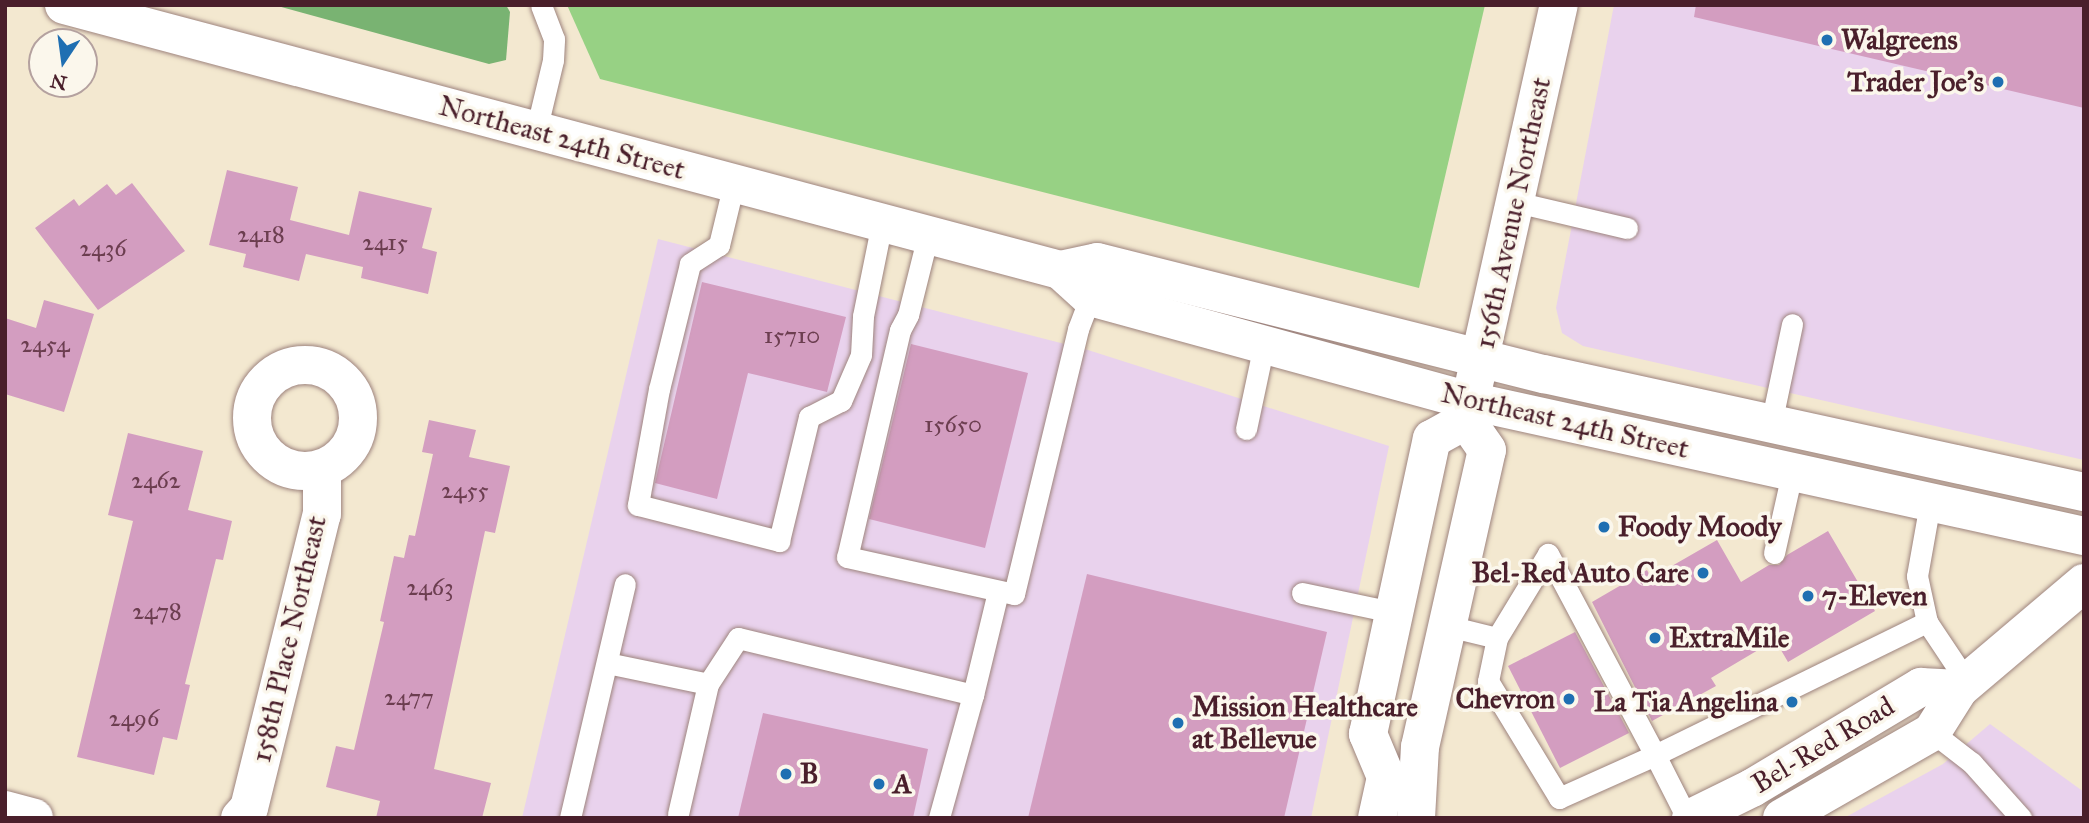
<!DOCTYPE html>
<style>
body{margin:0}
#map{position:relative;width:2089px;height:823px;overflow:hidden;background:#f3e8d0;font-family:"IM FELL Great Primer",serif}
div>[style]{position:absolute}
.built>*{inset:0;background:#e9d2ed}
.green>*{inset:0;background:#97d184}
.forest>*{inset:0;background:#79b372}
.building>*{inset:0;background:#d39dc0}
.roads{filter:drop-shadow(0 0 2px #9e847e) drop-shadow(0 0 2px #9e847e)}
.service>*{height:21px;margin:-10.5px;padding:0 10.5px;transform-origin:10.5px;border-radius:10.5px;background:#fff}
.minor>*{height:38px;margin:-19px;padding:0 19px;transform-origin:19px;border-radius:19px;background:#fff}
.minor>.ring{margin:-19px;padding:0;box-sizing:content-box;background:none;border:38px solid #fff;border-radius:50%}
.secondary>*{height:38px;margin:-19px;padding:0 19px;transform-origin:19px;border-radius:19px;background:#fff}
.dots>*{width:19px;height:19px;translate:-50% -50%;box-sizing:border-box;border:4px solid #fbf7ec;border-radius:50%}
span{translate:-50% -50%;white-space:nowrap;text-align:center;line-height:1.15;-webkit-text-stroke:7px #fbf7ec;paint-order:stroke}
.number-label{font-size:24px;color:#6c3e50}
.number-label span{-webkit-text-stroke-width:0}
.poi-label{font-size:28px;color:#4a1f2b;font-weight:700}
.left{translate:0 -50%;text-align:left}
.right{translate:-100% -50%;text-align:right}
.street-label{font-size:28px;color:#4a1f2b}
.frame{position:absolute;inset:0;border:7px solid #4a1f2b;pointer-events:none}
.north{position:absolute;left:28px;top:28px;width:70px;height:70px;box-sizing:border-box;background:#fbf7ec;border:2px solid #b4a19f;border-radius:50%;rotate:193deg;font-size:19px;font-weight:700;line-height:28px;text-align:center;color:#4a1f2b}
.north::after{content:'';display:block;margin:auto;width:24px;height:32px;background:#1f6fb2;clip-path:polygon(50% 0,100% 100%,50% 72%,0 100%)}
</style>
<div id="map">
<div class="built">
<i style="clip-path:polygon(1614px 5px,2084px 5px,2084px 460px,1583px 346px,1562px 333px,1556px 308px)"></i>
<i style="clip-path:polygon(658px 239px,1088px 350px,1389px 446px,1311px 818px,522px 818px)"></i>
<i style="clip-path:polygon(1990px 724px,2084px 792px,2084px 818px,1844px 818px,1943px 764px)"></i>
</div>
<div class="green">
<i style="clip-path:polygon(567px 5px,1485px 5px,1419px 288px,600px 79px)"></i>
</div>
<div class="forest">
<i style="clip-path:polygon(274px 5px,506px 5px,510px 12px,506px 60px,489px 64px)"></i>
</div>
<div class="building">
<i style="clip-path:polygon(1696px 5px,2084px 5px,2084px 108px,1694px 17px)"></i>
<i style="clip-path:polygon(227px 170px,298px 187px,290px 220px,349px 235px,359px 191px,432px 208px,422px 248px,437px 252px,428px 294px,361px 278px,363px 267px,306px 254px,299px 281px,243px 267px,246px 254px,209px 245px)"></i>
<i style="clip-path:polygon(132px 183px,185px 251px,98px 310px,35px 228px,74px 199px,79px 206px,107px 184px,116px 195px)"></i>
<i style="clip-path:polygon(702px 282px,846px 317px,827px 392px,748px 373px,717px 499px,655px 483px)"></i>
<i style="clip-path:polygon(44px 300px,94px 314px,64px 412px,5px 394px,5px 318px,36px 328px)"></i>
<i style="clip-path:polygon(911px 344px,1028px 373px,985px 548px,869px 519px)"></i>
<i style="clip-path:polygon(429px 420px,476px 430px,469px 457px,510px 466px,495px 533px,485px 531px,434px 769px,491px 783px,482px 818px,376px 818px,380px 801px,326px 787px,336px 746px,354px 750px,384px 622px,380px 621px,394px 556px,404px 558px,409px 535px,415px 536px,433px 454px,422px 452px)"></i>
<i style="clip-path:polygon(128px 433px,203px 451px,188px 510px,232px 521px,223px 560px,216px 559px,185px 684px,190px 685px,177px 740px,163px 737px,154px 775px,77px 757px,133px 521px,108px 515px)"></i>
<i style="clip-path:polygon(1828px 531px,1875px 611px,1788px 662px,1775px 640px,1711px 678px,1716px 686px,1652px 721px,1592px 602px,1647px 570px,1651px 578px,1717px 540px,1741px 582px,1769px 565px,1779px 565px,1787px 555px)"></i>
<i style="clip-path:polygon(1087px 574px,1327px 632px,1284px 818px,1028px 818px)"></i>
<i style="clip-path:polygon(1575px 632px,1629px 733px,1560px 768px,1508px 666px)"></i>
<i style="clip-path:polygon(763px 713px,928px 749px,913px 818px,738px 818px)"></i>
</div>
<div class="roads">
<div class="service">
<i style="left:536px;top:131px;width:73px;rotate:-76.5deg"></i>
<i style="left:553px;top:60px;width:21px;rotate:-87deg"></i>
<i style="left:554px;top:39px;width:36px;rotate:-111deg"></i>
<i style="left:734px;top:183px;width:64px;rotate:103.6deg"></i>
<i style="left:719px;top:245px;width:35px;rotate:147deg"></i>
<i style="left:690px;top:264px;width:129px;rotate:103.9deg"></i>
<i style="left:659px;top:389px;width:118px;rotate:100.3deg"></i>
<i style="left:638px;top:505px;width:146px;rotate:14.3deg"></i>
<i style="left:779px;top:541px;width:128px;rotate:-76.4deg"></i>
<i style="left:809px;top:417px;width:36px;rotate:-27deg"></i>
<i style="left:841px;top:401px;width:50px;rotate:-66.5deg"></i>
<i style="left:861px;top:355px;width:39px;rotate:-87deg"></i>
<i style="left:863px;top:316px;width:95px;rotate:-78.5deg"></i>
<i style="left:1516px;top:202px;width:114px;rotate:13.2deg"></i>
<i style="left:928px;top:235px;width:82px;rotate:104deg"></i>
<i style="left:908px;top:315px;width:17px;rotate:118deg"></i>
<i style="left:900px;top:330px;width:233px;rotate:103.1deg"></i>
<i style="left:847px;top:557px;width:171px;rotate:12.5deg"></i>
<i style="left:1014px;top:594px;width:273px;rotate:-76.4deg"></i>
<i style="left:1078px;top:329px;width:34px;rotate:-69deg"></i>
<i style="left:1771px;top:424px;width:102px;rotate:-78.1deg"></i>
<i style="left:1246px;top:429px;width:87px;rotate:-78deg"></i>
<i style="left:1930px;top:503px;width:74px;rotate:100.1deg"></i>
<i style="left:1917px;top:576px;width:47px;rotate:77.7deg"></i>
<i style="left:1927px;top:622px;width:72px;rotate:56.3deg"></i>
<i style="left:1774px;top:553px;width:82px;rotate:-77.3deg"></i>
<i style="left:1302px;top:593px;width:97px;rotate:11.9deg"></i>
<i style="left:1448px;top:626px;width:50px;rotate:13.8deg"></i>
<i style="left:1497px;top:638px;width:44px;rotate:101.8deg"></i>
<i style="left:1488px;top:681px;width:137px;rotate:58.7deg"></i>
<i style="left:1559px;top:798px;width:105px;rotate:-24.1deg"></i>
<i style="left:1655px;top:755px;width:228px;rotate:-118deg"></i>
<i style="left:1548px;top:554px;width:98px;rotate:121.3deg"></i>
<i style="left:607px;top:663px;width:103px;rotate:11.7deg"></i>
<i style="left:973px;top:695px;width:106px;rotate:-76.4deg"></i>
<i style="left:1932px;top:732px;width:51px;rotate:37.8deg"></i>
<i style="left:1972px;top:763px;width:74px;rotate:48.3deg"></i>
<i style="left:678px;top:814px;width:133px;rotate:-77deg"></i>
<i style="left:708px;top:684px;width:55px;rotate:-56.9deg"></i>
<i style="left:738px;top:638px;width:242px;rotate:13.6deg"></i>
<i style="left:973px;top:695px;width:128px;rotate:105.5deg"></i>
<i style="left:570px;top:818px;width:240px;rotate:-76.8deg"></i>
<i style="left:1687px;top:818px;width:71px;rotate:-116.9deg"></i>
<i style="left:1655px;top:755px;width:303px;rotate:-26.1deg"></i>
</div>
<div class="minor">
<i class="ring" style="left:252px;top:365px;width:68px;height:68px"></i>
<i style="left:5px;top:810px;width:30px;rotate:15deg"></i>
<i style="left:240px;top:818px;width:13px;rotate:-48deg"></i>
<i style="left:249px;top:808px;width:303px;rotate:-76.1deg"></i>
<i style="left:322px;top:514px;width:45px;rotate:-90deg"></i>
</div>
<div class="secondary">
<i style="left:64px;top:5px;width:1031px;rotate:14.9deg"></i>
<i style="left:1060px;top:270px;width:38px;rotate:-12deg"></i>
<i style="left:1097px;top:262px;width:461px;rotate:14.1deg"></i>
<i style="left:1544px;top:374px;width:553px;rotate:12.33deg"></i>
<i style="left:1060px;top:270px;width:40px;rotate:42deg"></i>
<i style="left:1090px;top:297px;width:394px;rotate:15.3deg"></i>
<i style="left:1470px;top:401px;width:629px;rotate:12.4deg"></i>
<i style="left:1377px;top:818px;width:42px;rotate:-77.6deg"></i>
<i style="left:1386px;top:777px;width:47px;rotate:-112.7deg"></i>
<i style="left:1368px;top:734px;width:302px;rotate:-77.8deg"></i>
<i style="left:1432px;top:439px;width:39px;rotate:-29deg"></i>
<i style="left:1466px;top:420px;width:425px;rotate:-77.4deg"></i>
<i style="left:1416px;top:818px;width:71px;rotate:-86.8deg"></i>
<i style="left:1420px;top:747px;width:304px;rotate:-77.3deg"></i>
<i style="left:1487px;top:450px;width:37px;rotate:-125deg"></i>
<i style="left:1691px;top:818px;width:68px;rotate:-26.2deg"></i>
<i style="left:1752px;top:788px;width:197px;rotate:-30.9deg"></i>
<i style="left:1921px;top:687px;width:38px;rotate:3deg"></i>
<i style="left:1782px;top:818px;width:173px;rotate:-29.8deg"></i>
<i style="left:1932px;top:732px;width:51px;rotate:-57.9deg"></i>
<i style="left:1959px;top:689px;width:164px;rotate:-40.3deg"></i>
</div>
</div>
<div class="dots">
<i style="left:1827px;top:40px;background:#1f6fb2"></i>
<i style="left:1998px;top:82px;background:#1f6fb2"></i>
<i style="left:1604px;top:527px;background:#1f6fb2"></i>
<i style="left:1703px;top:573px;background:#1f6fb2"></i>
<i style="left:1808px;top:596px;background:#1f6fb2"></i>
<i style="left:1655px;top:638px;background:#1f6fb2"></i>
<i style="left:1569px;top:699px;background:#1f6fb2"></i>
<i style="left:1792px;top:702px;background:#1f6fb2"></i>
<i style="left:1178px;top:723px;background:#1f6fb2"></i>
<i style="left:786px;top:774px;background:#1f6fb2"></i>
<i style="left:879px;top:784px;background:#1f6fb2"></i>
</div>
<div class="number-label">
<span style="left:261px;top:235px">2418</span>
<span style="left:385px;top:243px">2415</span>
<span style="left:103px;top:249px">2436</span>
<span style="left:792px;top:336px">15710</span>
<span style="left:45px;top:345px">2454</span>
<span style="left:953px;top:425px">15650</span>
<span style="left:156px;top:481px">2462</span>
<span style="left:465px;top:491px">2455</span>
<span style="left:430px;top:588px">2463</span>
<span style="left:157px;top:612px">2478</span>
<span style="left:409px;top:698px">2477</span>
<span style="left:134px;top:719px">2496</span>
</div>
<div class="poi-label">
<span class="left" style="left:1841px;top:40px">Walgreens</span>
<span class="right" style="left:1984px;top:82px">Trader Joe's</span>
<span class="left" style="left:1618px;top:527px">Foody Moody</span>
<span class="right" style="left:1689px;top:573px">Bel-Red Auto Care</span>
<span class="left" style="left:1822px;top:596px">7-Eleven</span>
<span class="left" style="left:1669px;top:638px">ExtraMile</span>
<span class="right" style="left:1555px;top:699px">Chevron</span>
<span class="right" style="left:1778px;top:702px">La Tia Angelina</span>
<span class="left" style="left:1192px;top:723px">Mission Healthcare<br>at Bellevue</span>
<span class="left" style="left:800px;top:774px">B</span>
<span class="left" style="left:893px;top:784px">A</span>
</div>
<div class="street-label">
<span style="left:562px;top:138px;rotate:15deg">Northeast 24th Street</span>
<span style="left:1513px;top:213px;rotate:-78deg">156th Avenue Northeast</span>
<span style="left:1565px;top:421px;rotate:13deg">Northeast 24th Street</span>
<span style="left:289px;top:639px;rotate:-77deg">158th Place Northeast</span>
<span style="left:1823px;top:745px;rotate:-31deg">Bel-Red Road</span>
</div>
<div class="frame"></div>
<div class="north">N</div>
</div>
